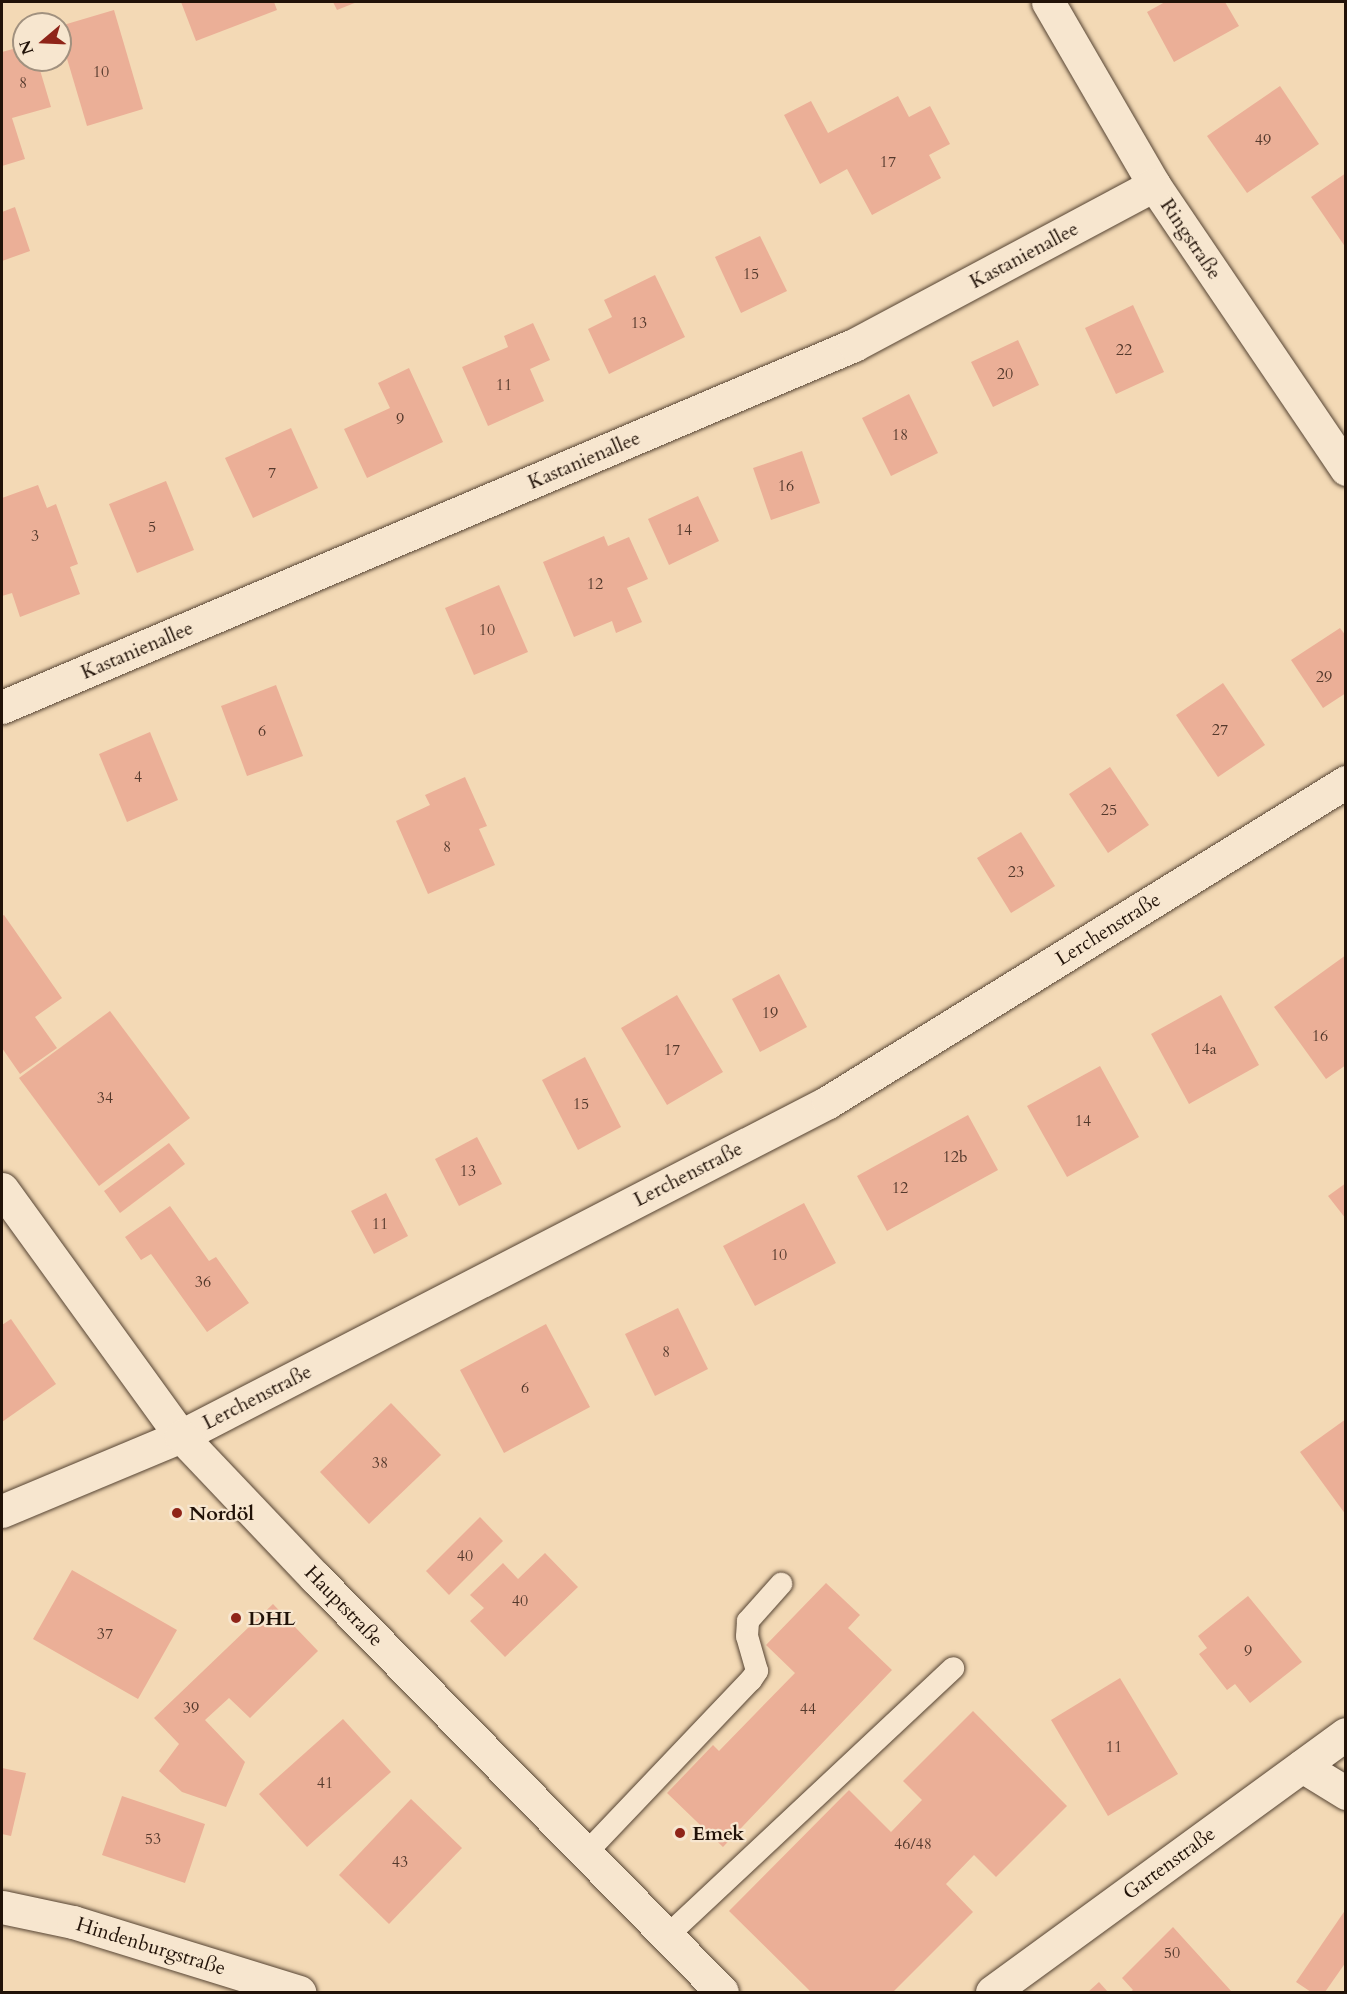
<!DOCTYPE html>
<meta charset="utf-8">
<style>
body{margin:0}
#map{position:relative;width:1347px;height:1994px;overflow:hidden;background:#f3d9b5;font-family:Cardo,serif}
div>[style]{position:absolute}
.building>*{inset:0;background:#ebaf97}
.roads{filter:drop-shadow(0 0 2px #564433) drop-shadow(0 0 2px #564433)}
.lane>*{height:22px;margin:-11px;padding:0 11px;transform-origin:11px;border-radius:11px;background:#f7e6cf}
.street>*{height:33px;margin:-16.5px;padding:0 16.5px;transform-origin:16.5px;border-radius:16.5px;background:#f7e6cf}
.secondary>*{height:33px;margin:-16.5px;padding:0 16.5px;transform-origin:16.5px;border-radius:16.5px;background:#f7e6cf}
.dots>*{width:16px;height:16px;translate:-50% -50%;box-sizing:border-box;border:3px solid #f7e6cf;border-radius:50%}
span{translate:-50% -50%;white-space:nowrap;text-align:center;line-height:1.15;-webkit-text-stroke:4.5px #f7e6cf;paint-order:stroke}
.number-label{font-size:16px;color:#54392c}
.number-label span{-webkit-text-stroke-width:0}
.street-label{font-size:20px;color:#211208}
.poi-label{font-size:20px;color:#211208;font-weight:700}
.left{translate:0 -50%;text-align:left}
.frame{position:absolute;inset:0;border:3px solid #211208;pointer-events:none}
.north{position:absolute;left:12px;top:12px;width:60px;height:60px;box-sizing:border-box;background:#f7e6cf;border:2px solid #a1917f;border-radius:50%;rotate:251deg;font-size:16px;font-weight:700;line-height:24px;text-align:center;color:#211208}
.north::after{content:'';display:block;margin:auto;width:21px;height:27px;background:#8f2418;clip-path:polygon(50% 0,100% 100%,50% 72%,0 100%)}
</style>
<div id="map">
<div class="building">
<i style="clip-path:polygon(181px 2px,274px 2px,277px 10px,196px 41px)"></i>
<i style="clip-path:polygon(333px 2px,357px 2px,337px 10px)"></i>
<i style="clip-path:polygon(1165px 2px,1225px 2px,1239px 26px,1174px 62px,1147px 12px)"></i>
<i style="clip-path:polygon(114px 10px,143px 109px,87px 126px,60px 35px,60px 26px)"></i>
<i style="clip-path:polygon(24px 46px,24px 60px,37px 60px,51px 107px,12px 118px,25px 159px,2px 166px,2px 52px)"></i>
<i style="clip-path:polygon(1280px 86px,1319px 144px,1247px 193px,1207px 136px)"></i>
<i style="clip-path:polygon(898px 96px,909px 117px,930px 106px,950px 144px,929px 155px,941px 178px,872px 215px,847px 169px,820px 184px,784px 115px,811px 101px,828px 133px)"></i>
<i style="clip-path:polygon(1346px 173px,1346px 248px,1311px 197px)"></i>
<i style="clip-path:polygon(15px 207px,30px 251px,2px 261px,2px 212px)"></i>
<i style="clip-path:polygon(760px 236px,787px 291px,741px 313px,715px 257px)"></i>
<i style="clip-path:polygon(655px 275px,685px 337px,609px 374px,588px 329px,612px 317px,604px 300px)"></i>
<i style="clip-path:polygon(1133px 305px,1164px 372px,1116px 394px,1085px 328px)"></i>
<i style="clip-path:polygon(533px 323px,550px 360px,530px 369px,544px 401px,488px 426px,462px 367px,508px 347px,504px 336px)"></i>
<i style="clip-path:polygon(1018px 340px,1039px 385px,993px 407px,971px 362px)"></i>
<i style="clip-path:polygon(409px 368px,443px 442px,367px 478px,344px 429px,390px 408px,378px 383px)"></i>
<i style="clip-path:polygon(909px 394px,938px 453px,891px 476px,862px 418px)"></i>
<i style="clip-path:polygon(291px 428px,318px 488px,253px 518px,225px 458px)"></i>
<i style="clip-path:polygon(802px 451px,820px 503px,771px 520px,753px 468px)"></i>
<i style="clip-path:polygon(166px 481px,194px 550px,137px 573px,109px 504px)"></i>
<i style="clip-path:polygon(38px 485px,47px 508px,56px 504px,78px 564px,70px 567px,80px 594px,20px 617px,12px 593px,2px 596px,2px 498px)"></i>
<i style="clip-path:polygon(698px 496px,719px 541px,669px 565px,648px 519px)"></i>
<i style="clip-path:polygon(604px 536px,608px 546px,629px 537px,648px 579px,627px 588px,642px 622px,616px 633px,612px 621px,574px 637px,543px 562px)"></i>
<i style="clip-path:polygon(499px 585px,528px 652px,474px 675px,445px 608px)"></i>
<i style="clip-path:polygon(1340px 628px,1346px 636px,1346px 693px,1323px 708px,1291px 660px)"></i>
<i style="clip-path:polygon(1223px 683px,1265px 745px,1218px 777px,1176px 715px)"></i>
<i style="clip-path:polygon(276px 685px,303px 756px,247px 776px,221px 706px)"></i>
<i style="clip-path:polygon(150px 732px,178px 800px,127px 822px,99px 754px)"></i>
<i style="clip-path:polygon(1110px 767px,1149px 825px,1108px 853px,1069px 794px)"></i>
<i style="clip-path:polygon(465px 777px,487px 826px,479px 829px,495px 865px,428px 894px,396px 821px,430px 805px,425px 795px)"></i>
<i style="clip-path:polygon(1021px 832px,1055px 886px,1011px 913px,977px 858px)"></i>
<i style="clip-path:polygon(4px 915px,62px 998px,35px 1017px,57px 1048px,20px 1074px,2px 1048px,2px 916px)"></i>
<i style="clip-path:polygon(1346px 955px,1346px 1065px,1326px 1079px,1274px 1007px)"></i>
<i style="clip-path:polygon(779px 974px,807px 1027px,760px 1052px,732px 999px)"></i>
<i style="clip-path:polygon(677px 995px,723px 1072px,667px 1105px,621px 1028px)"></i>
<i style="clip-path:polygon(1221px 995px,1259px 1065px,1189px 1104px,1151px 1034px)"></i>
<i style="clip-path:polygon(110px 1011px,190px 1118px,99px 1186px,19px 1078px)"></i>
<i style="clip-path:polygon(585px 1057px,621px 1127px,578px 1150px,542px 1080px)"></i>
<i style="clip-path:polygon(1100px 1066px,1139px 1137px,1067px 1177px,1027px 1106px)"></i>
<i style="clip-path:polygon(968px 1115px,998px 1170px,887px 1231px,857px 1176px)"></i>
<i style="clip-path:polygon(477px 1137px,502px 1184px,459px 1206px,435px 1159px)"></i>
<i style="clip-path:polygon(169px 1143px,185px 1164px,120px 1213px,104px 1191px)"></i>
<i style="clip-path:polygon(1346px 1183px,1346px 1219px,1328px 1196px)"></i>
<i style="clip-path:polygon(386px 1193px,408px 1236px,374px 1254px,351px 1211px)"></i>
<i style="clip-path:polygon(804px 1203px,836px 1263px,755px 1306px,723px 1246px)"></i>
<i style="clip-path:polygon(170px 1206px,209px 1261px,216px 1257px,249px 1303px,207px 1332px,151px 1254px,141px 1260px,125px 1237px)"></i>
<i style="clip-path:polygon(678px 1308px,708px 1369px,655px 1396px,625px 1334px)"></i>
<i style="clip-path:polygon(11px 1319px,56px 1384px,2px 1422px,2px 1325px)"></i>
<i style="clip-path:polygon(546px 1324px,590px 1407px,504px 1453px,460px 1370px)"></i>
<i style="clip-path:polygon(391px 1403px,441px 1455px,369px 1524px,320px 1472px)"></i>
<i style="clip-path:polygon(1346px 1419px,1346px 1515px,1300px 1452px)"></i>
<i style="clip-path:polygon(480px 1517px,503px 1541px,449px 1595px,426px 1571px)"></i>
<i style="clip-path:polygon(545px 1553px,578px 1587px,505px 1657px,470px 1621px,484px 1608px,470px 1595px,503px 1563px,518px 1579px)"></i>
<i style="clip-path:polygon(72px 1570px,177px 1630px,138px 1699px,33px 1639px)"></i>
<i style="clip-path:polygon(826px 1583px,860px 1615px,848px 1628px,892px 1670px,723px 1847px,667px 1793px,713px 1745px,719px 1751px,795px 1673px,766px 1645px)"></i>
<i style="clip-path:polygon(1248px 1596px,1302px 1662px,1250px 1703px,1235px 1684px,1227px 1690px,1199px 1654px,1207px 1648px,1198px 1636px)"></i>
<i style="clip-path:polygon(273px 1604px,318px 1651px,250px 1718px,229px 1698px,205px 1720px,245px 1762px,226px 1807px,182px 1792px,159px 1771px,179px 1744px,154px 1718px)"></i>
<i style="clip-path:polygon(1120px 1678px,1178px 1774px,1108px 1816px,1051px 1720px)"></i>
<i style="clip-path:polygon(973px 1711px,1067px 1806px,996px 1877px,974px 1855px,946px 1884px,973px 1912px,893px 1992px,811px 1992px,729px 1911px,849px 1790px,891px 1832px,922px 1800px,903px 1781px)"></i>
<i style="clip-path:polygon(343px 1719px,391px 1772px,307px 1847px,259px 1794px)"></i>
<i style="clip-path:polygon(2px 1768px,26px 1773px,11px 1836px,2px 1834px)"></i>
<i style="clip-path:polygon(122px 1796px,205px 1824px,185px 1883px,102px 1855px)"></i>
<i style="clip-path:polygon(411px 1799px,462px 1848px,389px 1924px,339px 1875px)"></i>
<i style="clip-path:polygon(1346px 1909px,1346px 1962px,1325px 1992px,1311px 1992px,1296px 1982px)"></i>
<i style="clip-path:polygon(1173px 1927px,1232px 1992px,1130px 1992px,1133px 1990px,1122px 1978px)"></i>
<i style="clip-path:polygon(1099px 1982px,1108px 1992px,1088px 1992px)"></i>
</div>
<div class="roads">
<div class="lane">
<i style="left:586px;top:1853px;width:239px;rotate:-46.4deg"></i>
<i style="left:751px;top:1680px;width:11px;rotate:-56deg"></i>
<i style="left:757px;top:1671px;width:36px;rotate:-106deg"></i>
<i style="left:747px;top:1636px;width:15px;rotate:-86deg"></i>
<i style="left:748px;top:1621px;width:50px;rotate:-48.3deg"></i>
<i style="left:667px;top:1936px;width:392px;rotate:-43.1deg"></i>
</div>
<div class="street">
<i style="left:1048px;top:2px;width:211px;rotate:59.9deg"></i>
<i style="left:1154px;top:185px;width:343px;rotate:55.9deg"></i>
<i style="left:2px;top:707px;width:926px;rotate:-23.02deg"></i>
<i style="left:854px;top:345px;width:340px;rotate:-28.1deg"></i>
<i style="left:2px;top:1511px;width:194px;rotate:-22.7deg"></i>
<i style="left:181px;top:1436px;width:728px;rotate:-27.3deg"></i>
<i style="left:828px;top:1102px;width:609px;rotate:-31.71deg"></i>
<i style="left:1302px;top:1766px;width:52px;rotate:31.5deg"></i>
<i style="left:992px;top:1992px;width:438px;rotate:-36.1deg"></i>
</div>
<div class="secondary">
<i style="left:2px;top:1189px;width:305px;rotate:54.1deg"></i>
<i style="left:181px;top:1436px;width:195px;rotate:46.5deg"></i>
<i style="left:315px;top:1577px;width:581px;rotate:45.56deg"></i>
<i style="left:2px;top:1907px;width:73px;rotate:11.9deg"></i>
<i style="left:73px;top:1922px;width:237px;rotate:17.2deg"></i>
</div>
</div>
<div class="dots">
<i style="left:177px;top:1513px;background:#8f2418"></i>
<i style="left:236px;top:1618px;background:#8f2418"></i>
<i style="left:680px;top:1833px;background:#8f2418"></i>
</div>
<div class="number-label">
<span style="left:101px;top:72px">10</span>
<span style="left:23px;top:83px">8</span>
<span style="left:1263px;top:140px">49</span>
<span style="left:888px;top:162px">17</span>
<span style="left:751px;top:274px">15</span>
<span style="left:639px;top:323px">13</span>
<span style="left:1124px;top:350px">22</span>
<span style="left:1005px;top:374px">20</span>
<span style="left:504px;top:385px">11</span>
<span style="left:400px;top:419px">9</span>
<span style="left:900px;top:435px">18</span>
<span style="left:272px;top:473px">7</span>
<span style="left:786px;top:486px">16</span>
<span style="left:152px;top:527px">5</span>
<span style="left:684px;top:530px">14</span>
<span style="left:35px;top:536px">3</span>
<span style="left:595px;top:584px">12</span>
<span style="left:487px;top:630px">10</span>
<span style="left:1324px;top:677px">29</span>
<span style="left:1220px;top:730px">27</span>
<span style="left:262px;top:731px">6</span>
<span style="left:138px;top:777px">4</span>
<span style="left:1109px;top:810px">25</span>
<span style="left:447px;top:847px">8</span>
<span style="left:1016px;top:872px">23</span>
<span style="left:770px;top:1013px">19</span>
<span style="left:1320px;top:1036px">16</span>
<span style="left:1205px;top:1049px">14a</span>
<span style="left:672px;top:1050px">17</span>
<span style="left:105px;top:1098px">34</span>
<span style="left:581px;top:1104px">15</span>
<span style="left:1083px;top:1121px">14</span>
<span style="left:955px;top:1157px">12b</span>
<span style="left:468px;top:1171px">13</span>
<span style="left:900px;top:1188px">12</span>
<span style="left:380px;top:1224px">11</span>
<span style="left:779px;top:1255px">10</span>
<span style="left:203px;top:1282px">36</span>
<span style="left:666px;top:1352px">8</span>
<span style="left:525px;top:1388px">6</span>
<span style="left:380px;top:1463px">38</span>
<span style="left:465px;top:1556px">40</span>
<span style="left:520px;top:1601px">40</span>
<span style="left:105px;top:1634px">37</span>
<span style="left:1248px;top:1651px">9</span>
<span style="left:191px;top:1708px">39</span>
<span style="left:808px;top:1709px">44</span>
<span style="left:1114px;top:1747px">11</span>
<span style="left:325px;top:1783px">41</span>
<span style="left:153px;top:1839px">53</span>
<span style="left:913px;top:1844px">46/48</span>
<span style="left:400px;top:1862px">43</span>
<span style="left:1172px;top:1953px">50</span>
</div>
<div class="street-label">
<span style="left:1191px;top:239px;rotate:56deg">Ringstraße</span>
<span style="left:1024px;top:255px;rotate:-28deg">Kastanienallee</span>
<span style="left:584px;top:460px;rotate:-23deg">Kastanienallee</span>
<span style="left:137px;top:650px;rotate:-23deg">Kastanienallee</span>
<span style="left:1108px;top:929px;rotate:-32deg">Lerchenstraße</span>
<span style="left:688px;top:1174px;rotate:-27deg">Lerchenstraße</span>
<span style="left:257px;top:1397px;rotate:-27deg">Lerchenstraße</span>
<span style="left:344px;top:1606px;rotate:46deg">Hauptstraße</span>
<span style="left:1169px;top:1863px;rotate:-36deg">Gartenstraße</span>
<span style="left:151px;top:1946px;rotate:17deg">Hindenburgstraße</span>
</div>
<div class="poi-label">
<span class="left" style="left:189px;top:1513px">Nordöl</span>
<span class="left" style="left:248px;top:1618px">DHL</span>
<span class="left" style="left:692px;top:1833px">Emek</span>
</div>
<div class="frame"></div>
<div class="north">N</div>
</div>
